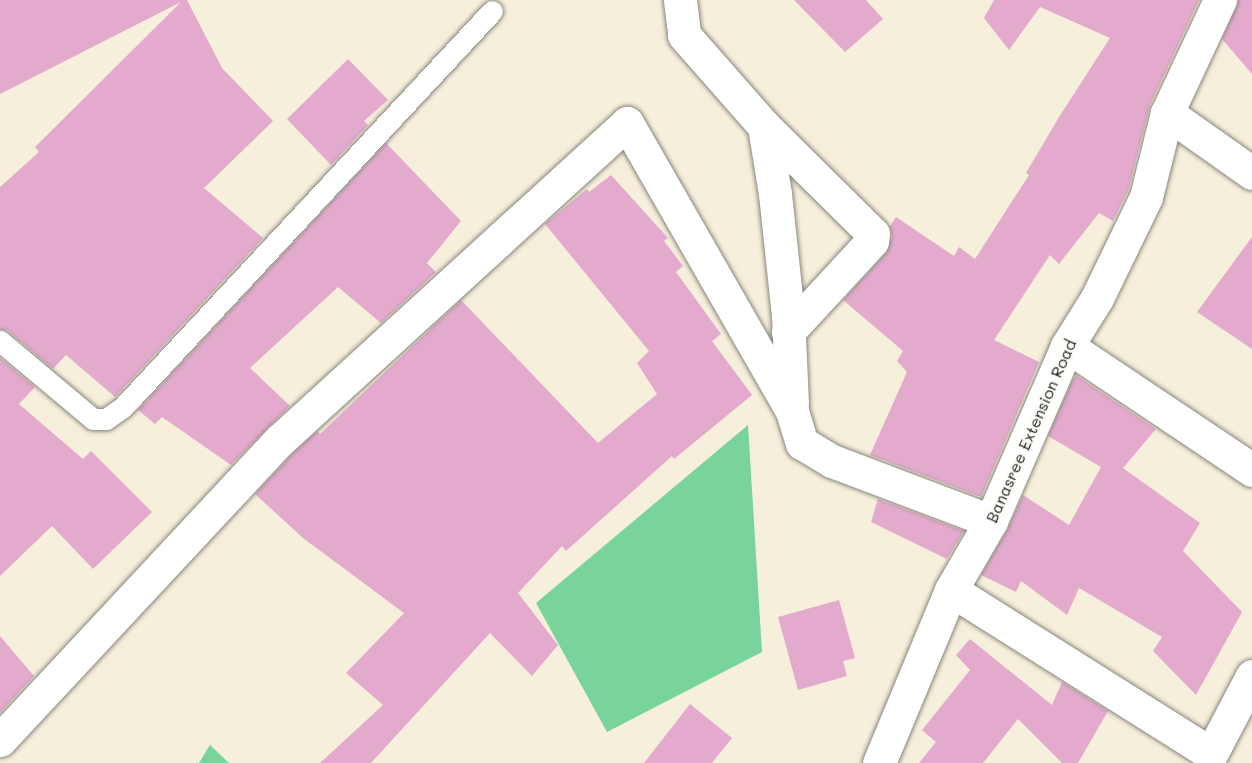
<!DOCTYPE html>
<style>
body{margin:0}
#map{position:relative;width:1252px;height:763px;overflow:hidden;background:#f6efdc;font-family:Mali,sans-serif}
div>[style]{position:absolute}
.green>*{inset:0;background:#79d49b}
.building>*{inset:0;background:#e4aace}
.roads{filter:drop-shadow(0 0 2px #89867c) drop-shadow(0 0 2px #89867c)}
.lane>*{height:21px;margin:-10.5px;padding:0 10.5px;transform-origin:10.5px;border-radius:10.5px;background:#fff}
.street>*{height:33px;margin:-16.5px;padding:0 16.5px;transform-origin:16.5px;border-radius:16.5px;background:#fff}
span{translate:-50% -50%;white-space:nowrap;text-align:center;line-height:1.15;-webkit-text-stroke:6px #fdfcf7;paint-order:stroke}
.street-label{font-size:16px;color:#1c1c1c}
</style>
<div id="map">
<div class="green">
<i style="clip-path:polygon(748px 425px,762px 652px,607px 732px,536px 603px)"></i>
<i style="clip-path:polygon(210px 745px,229px 763px,199px 763px)"></i>
</div>
<div class="building">
<i style="clip-path:polygon(0 0,187px 0,222px 68px,273px 121px,204px 188px,263px 238px,115px 397px,66px 355px,53px 369px,8px 331px,0 329px,0 187px,39px 152px,35px 147px,181px 2px,0 94px)"></i>
<i style="clip-path:polygon(794px 0,866px 0,883px 19px,845px 52px)"></i>
<i style="clip-path:polygon(994px 0,1199px 0,1150px 105px,1128px 191px,1113px 221px,1099px 213px,1059px 264px,1050px 255px,994px 340px,1039px 362px,981px 497px,870px 455px,907px 372px,897px 361px,903px 351px,843px 300px,886px 253px,892px 237px,890px 226px,896px 217px,954px 256px,959px 247px,975px 259px,1029px 175px,1026px 173px,1059px 117px,1110px 38px,1040px 7px,1009px 50px,984px 18px)"></i>
<i style="clip-path:polygon(1238px 0,1252px 0,1252px 74px,1222px 39px)"></i>
<i style="clip-path:polygon(348px 59px,388px 100px,364px 121px,368px 125px,331px 165px,287px 119px)"></i>
<i style="clip-path:polygon(386px 143px,461px 221px,427px 263px,436px 272px,381px 323px,338px 287px,250px 368px,290px 406px,231px 465px,162px 417px,155px 424px,138px 410px)"></i>
<i style="clip-path:polygon(611px 175px,668px 238px,664px 241px,683px 266px,676px 272px,721px 334px,712px 341px,752px 395px,674px 459px,672px 456px,566px 551px,562px 546px,518px 593px,558px 645px,532px 676px,490px 633px,371px 763px,320px 763px,383px 705px,346px 673px,404px 613px,303px 538px,255px 494px,293px 453px,317px 431px,320px 434px,461px 300px,598px 443px,657px 394px,637px 363px,649px 351px,545px 224px,587px 189px,589px 192px)"></i>
<i style="clip-path:polygon(1252px 237px,1252px 349px,1197px 312px)"></i>
<i style="clip-path:polygon(0 358px,35px 387px,19px 404px,83px 459px,91px 451px,152px 512px,93px 569px,52px 526px,0 576px)"></i>
<i style="clip-path:polygon(1077px 376px,1156px 429px,1123px 468px,1200px 523px,1183px 551px,1242px 612px,1196px 695px,1153px 651px,1162px 637px,1079px 588px,1067px 615px,1021px 581px,1016px 592px,981px 575px,1007px 530px,1023px 495px,1069px 525px,1101px 467px,1048px 436px,1073px 379px)"></i>
<i style="clip-path:polygon(878px 499px,964px 531px,947px 559px,871px 522px)"></i>
<i style="clip-path:polygon(839px 600px,855px 658px,843px 661px,847px 676px,798px 690px,778px 617px)"></i>
<i style="clip-path:polygon(0 636px,34px 676px,0 713px)"></i>
<i style="clip-path:polygon(970px 639px,1052px 705px,1062px 682px,1108px 711px,1078px 763px,1062px 763px,1018px 719px,983px 763px,919px 763px,936px 742px,922px 730px,970px 670px,956px 655px)"></i>
<i style="clip-path:polygon(690px 704px,732px 738px,712px 763px,644px 763px)"></i>
</div>
<div class="roads">
<div class="lane">
<i style="left:0;top:341px;width:121px;rotate:40deg"></i>
<i style="left:93px;top:419px;width:13px"></i>
<i style="left:106px;top:419px;width:21px;rotate:-35deg"></i>
<i style="left:123px;top:407px;width:541px;rotate:-47.02deg"></i>
</div>
<div class="street">
<i style="left:680px;top:0;width:35px;rotate:83deg"></i>
<i style="left:684px;top:35px;width:121px;rotate:48.7deg"></i>
<i style="left:764px;top:126px;width:69px;rotate:80.8deg"></i>
<i style="left:775px;top:194px;width:122px;rotate:83.9deg"></i>
<i style="left:788px;top:315px;width:88px;rotate:87.4deg"></i>
<i style="left:1167px;top:113px;width:104px;rotate:35.2deg"></i>
<i style="left:764px;top:126px;width:153px;rotate:44.7deg"></i>
<i style="left:873px;top:234px;width:7px;rotate:98deg"></i>
<i style="left:872px;top:241px;width:124px;rotate:132.7deg"></i>
<i style="left:1067px;top:346px;width:223px;rotate:33.8deg"></i>
<i style="left:951px;top:590px;width:307px;rotate:32.2deg"></i>
<i style="left:1211px;top:754px;width:88px;rotate:-62.3deg"></i>
<i style="left:0;top:740px;width:410px;rotate:-47deg"></i>
<i style="left:280px;top:440px;width:470px;rotate:-42.4deg"></i>
<i style="left:627px;top:123px;width:332px;rotate:60.2deg"></i>
<i style="left:792px;top:411px;width:34px;rotate:73deg"></i>
<i style="left:802px;top:443px;width:35px;rotate:31deg"></i>
<i style="left:832px;top:461px;width:170px;rotate:20.7deg"></i>
<i style="left:879px;top:763px;width:187px;rotate:-67.4deg"></i>
<i style="left:951px;top:590px;width:80px;rotate:-59.9deg"></i>
<i style="left:991px;top:521px;width:191px;rotate:-66.5deg"></i>
<i style="left:1067px;top:346px;width:57px;rotate:-58deg"></i>
<i style="left:1097px;top:298px;width:112px;rotate:-64.1deg"></i>
<i style="left:1146px;top:197px;width:87px;rotate:-76deg"></i>
<i style="left:1167px;top:113px;width:125px;rotate:-64.9deg"></i>
</div>
</div>
<div class="street-label">
<span style="left:1031px;top:431px;rotate:-66deg">Banasree Extension Road</span>
</div>
</div>
